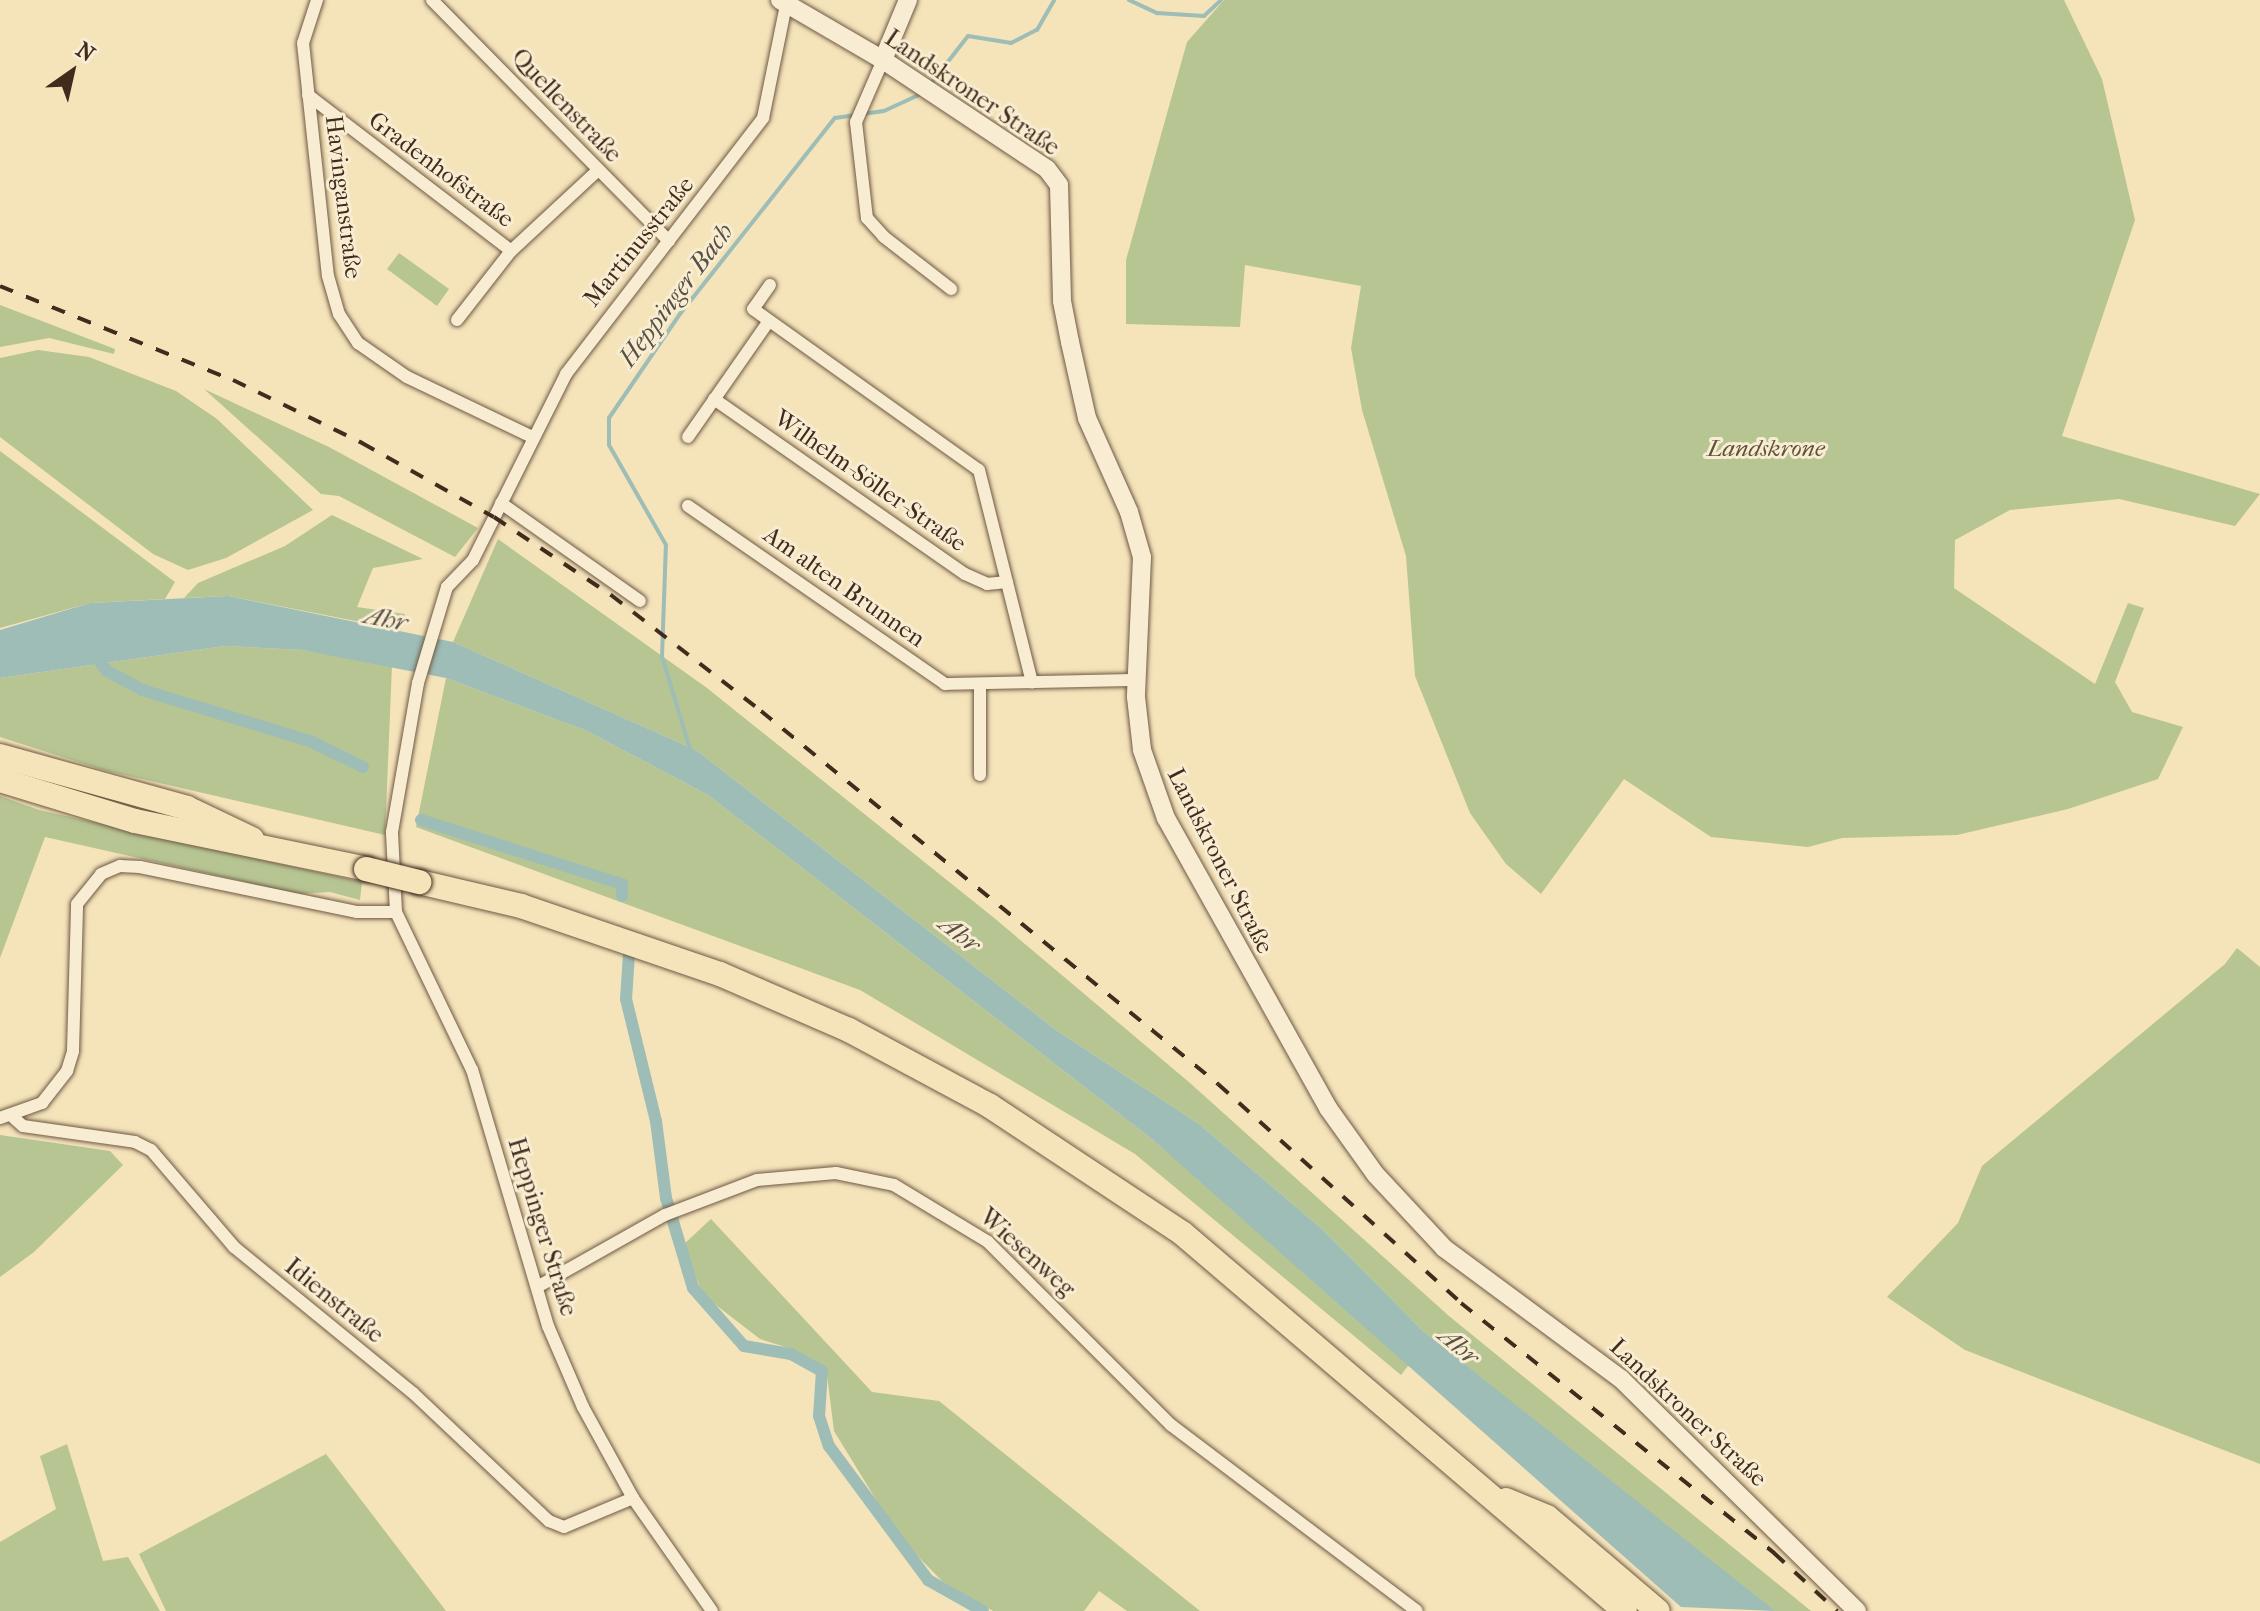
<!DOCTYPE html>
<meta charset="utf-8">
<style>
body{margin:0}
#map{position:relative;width:2260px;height:1611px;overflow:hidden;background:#f5e3ba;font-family:"IM FELL French Canon",serif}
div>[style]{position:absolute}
.green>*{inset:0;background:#b7c593}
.water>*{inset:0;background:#9dbdb6}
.stream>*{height:4px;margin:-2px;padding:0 2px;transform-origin:2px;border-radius:2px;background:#9dbdb6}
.canal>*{height:12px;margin:-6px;padding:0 6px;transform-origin:6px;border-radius:6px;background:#9dbdb6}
.roads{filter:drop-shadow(0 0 2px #6e5944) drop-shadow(0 0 2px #6e5944)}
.street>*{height:12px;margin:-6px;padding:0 6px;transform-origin:6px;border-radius:6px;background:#f8edd2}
.secondary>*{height:18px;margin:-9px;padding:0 9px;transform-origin:9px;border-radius:9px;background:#f8edd2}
.highway>*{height:24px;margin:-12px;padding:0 12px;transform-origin:12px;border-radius:12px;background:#f5e3ba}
.rail>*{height:4px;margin-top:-2px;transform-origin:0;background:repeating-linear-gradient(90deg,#412b1d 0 14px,transparent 0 28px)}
.bridges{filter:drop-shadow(0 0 2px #412b1d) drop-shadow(0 0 2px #412b1d)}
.highway-bridge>*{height:24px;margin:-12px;padding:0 12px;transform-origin:12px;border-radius:12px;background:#f5e3ba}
span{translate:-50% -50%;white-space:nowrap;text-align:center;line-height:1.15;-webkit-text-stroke:6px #f8edd2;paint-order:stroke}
.street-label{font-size:24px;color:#412b1d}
.park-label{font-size:24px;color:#5e523a;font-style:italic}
.water-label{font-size:26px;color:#585043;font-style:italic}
.north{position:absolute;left:32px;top:32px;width:80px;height:80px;-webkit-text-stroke:6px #f8edd2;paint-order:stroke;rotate:34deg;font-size:22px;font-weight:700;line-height:32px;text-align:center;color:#412b1d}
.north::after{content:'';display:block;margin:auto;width:28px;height:36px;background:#412b1d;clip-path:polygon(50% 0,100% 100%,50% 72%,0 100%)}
</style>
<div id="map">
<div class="green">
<i style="clip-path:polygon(1224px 0,2064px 0,2102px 79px,2135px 220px,2062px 436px,2260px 494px,2235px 526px,2119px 499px,2010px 510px,1955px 540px,1954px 588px,2095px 684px,2128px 603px,2144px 608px,2115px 682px,2132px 712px,2183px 727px,2158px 779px,2068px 809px,1957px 835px,1842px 838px,1808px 847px,1711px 837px,1624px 779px,1541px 894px,1506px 864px,1470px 813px,1415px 676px,1406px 556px,1362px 410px,1351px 348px,1361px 286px,1245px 265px,1240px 327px,1126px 324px,1126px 260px,1187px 42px)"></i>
<i style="clip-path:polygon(399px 253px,449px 289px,437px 306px,387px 269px)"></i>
<i style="clip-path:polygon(0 305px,115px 349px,114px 354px,49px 338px,0 347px)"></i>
<i style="clip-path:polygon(38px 350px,89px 357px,176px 391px,217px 419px,313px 510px,226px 558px,188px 570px,153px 554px,0 437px,0 358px)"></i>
<i style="clip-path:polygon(204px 389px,329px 447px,478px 528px,455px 557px,339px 496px,321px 494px)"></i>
<i style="clip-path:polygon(0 451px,175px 582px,165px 599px,90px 603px,0 628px)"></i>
<i style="clip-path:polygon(332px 515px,423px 559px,373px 568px,357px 607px,405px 614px,401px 630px,228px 596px,184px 598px,198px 583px,285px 546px)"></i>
<i style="clip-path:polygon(498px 539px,707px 688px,993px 917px,1190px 1083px,1449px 1316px,1811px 1611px,1775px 1611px,1746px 1591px,1423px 1331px,1324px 1231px,1199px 1124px,1056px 1030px,696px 750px,453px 642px)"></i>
<i style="clip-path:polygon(225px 646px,302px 650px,392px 665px,385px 835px,103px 770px,0 737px,0 678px)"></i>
<i style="clip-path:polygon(446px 678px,587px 731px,708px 795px,1153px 1140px,1411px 1362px,1401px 1375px,1135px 1154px,860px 990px,416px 827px)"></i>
<i style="clip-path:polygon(0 796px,39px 810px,362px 882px,360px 900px,330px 892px,299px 894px,45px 837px,0 958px)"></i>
<i style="clip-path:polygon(2237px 948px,2260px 967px,2260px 1464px,1965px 1350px,1887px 1297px,1958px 1223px,1982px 1166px,2225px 964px)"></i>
<i style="clip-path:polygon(0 1135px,110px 1151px,123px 1165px,34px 1252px,0 1277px)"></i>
<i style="clip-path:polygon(711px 1219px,872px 1392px,939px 1401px,1200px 1611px,1127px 1611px,1099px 1591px,1084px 1611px,993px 1611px,942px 1581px,899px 1537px,834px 1431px,826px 1367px,795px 1350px,760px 1339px,703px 1295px,683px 1245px)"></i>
<i style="clip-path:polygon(67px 1444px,103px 1561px,128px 1557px,160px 1611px,0 1611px,0 1542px,56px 1509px,40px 1456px)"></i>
<i style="clip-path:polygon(326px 1454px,446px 1611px,166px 1611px,139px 1554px)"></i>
</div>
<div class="water">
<i style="clip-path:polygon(228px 596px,453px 642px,696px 750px,1056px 1030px,1199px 1124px,1324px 1231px,1423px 1331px,1775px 1611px,1681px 1607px,1153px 1140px,708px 795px,587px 731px,446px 678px,302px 650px,225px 646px,0 678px,0 630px,90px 603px)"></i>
</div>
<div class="stream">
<i style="left:1129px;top:0;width:31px;rotate:25deg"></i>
<i style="left:1157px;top:13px;width:47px;rotate:3.7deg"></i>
<i style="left:1204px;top:16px;width:23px;rotate:-43deg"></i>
<i style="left:929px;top:86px;width:63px;rotate:-52deg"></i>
<i style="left:968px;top:36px;width:44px;rotate:9.2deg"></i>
<i style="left:1011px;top:43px;width:29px;rotate:-27deg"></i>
<i style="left:1037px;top:30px;width:34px;rotate:-60deg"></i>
<i style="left:690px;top:749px;width:96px;rotate:-106.9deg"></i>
<i style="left:662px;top:657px;width:112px;rotate:-88deg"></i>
<i style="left:666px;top:545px;width:115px;rotate:-119.7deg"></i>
<i style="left:609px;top:445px;width:27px;rotate:-90deg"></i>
<i style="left:609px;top:418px;width:126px;rotate:-55.7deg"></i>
<i style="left:680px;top:314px;width:250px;rotate:-51.7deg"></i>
<i style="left:835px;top:118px;width:49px;rotate:-8.1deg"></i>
<i style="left:884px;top:111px;width:43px;rotate:-24.8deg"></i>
</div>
<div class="canal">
<i style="left:90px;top:647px;width:29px;rotate:55deg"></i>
<i style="left:107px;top:671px;width:40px;rotate:28deg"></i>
<i style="left:142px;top:690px;width:176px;rotate:16.9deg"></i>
<i style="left:310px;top:741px;width:59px;rotate:26.1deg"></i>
<i style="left:421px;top:820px;width:211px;rotate:17.7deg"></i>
<i style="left:622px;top:884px;width:12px;rotate:90deg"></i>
<i style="left:629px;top:954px;width:45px;rotate:93.8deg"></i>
<i style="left:626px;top:999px;width:126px;rotate:76.2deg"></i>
<i style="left:656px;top:1121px;width:78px;rotate:82.6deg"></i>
<i style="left:666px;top:1198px;width:94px;rotate:73.3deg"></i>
<i style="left:693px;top:1288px;width:77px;rotate:48.7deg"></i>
<i style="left:744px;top:1346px;width:48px;rotate:9.7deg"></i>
<i style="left:791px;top:1354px;width:35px;rotate:29deg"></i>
<i style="left:822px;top:1371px;width:45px;rotate:93.8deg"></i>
<i style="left:819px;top:1416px;width:32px;rotate:72deg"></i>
<i style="left:829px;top:1446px;width:167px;rotate:53.5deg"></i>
<i style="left:928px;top:1580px;width:63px;rotate:29.4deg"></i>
</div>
<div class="roads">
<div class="street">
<i style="left:317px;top:0;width:45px;rotate:108deg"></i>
<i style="left:303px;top:43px;width:234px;rotate:83.9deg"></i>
<i style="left:328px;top:276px;width:40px;rotate:74deg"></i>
<i style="left:339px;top:314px;width:35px;rotate:57deg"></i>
<i style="left:358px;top:343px;width:60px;rotate:34.8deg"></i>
<i style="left:407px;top:377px;width:136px;rotate:25.6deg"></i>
<i style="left:432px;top:0;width:338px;rotate:45.5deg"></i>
<i style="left:883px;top:60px;width:68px;rotate:113.5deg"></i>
<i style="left:856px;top:122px;width:97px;rotate:83.5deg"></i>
<i style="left:867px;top:218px;width:25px;rotate:48deg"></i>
<i style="left:884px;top:237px;width:85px;rotate:37.8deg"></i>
<i style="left:308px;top:95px;width:256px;rotate:37.5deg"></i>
<i style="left:770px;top:285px;width:29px;rotate:125deg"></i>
<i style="left:753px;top:309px;width:277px;rotate:35.5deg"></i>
<i style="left:979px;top:470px;width:219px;rotate:76deg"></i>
<i style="left:457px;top:320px;width:88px;rotate:-52deg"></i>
<i style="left:511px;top:251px;width:117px;rotate:-42.9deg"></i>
<i style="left:714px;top:399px;width:306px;rotate:34.9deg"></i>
<i style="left:965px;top:574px;width:24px;rotate:24deg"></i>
<i style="left:987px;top:584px;width:20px;rotate:-6deg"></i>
<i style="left:688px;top:437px;width:141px;rotate:-55.1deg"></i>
<i style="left:501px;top:503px;width:170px;rotate:35.2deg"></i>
<i style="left:688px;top:506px;width:313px;rotate:34.7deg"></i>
<i style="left:945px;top:684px;width:192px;rotate:-1.2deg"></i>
<i style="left:980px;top:687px;width:88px;rotate:90deg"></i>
<i style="left:0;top:1118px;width:45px;rotate:-19.7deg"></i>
<i style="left:42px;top:1103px;width:41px;rotate:-52deg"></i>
<i style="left:67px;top:1071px;width:21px;rotate:-73deg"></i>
<i style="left:73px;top:1051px;width:147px;rotate:-88.4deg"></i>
<i style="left:77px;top:904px;width:38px;rotate:-51deg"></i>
<i style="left:101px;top:874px;width:21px;rotate:-23deg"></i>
<i style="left:120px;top:866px;width:20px;rotate:3deg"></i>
<i style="left:140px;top:867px;width:222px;rotate:11.7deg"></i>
<i style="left:357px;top:912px;width:39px"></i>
<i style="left:14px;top:1118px;width:12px;rotate:42deg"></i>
<i style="left:23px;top:1126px;width:113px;rotate:8.1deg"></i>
<i style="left:135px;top:1142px;width:18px;rotate:27deg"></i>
<i style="left:151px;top:1150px;width:128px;rotate:49.4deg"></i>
<i style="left:234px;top:1247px;width:231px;rotate:39.2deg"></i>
<i style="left:413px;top:1393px;width:187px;rotate:43.3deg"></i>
<i style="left:549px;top:1521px;width:16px;rotate:22deg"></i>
<i style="left:564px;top:1527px;width:75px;rotate:-22.8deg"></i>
<i style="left:537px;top:1287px;width:147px;rotate:-29.4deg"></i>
<i style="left:665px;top:1215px;width:98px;rotate:-20.8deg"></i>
<i style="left:757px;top:1180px;width:79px;rotate:-5.1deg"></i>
<i style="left:836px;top:1173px;width:59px;rotate:11.7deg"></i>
<i style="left:894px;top:1185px;width:110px;rotate:31.2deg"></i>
<i style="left:988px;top:1242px;width:259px;rotate:45deg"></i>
<i style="left:1171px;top:1425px;width:308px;rotate:37.1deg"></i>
<i style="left:712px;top:1611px;width:138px;rotate:-125deg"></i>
<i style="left:633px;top:1498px;width:104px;rotate:-118.8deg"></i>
<i style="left:583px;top:1407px;width:88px;rotate:-113.4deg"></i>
<i style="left:548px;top:1326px;width:267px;rotate:-106.5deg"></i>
<i style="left:472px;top:1070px;width:175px;rotate:-115.7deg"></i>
<i style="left:396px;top:912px;width:80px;rotate:-92.9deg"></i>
<i style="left:392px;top:832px;width:151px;rotate:-80.1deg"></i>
<i style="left:418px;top:683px;width:100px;rotate:-73.2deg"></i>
<i style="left:447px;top:587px;width:37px;rotate:-46deg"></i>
<i style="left:473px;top:560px;width:208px;rotate:-63.4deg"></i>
<i style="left:566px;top:374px;width:323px;rotate:-52.4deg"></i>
<i style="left:763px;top:118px;width:120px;rotate:-78.5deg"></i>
</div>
<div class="secondary">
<i style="left:780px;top:0;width:119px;rotate:30.2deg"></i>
<i style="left:883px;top:60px;width:197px;rotate:33.6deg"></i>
<i style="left:1047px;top:169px;width:20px;rotate:53deg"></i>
<i style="left:1059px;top:185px;width:116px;rotate:88.5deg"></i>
<i style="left:1062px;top:301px;width:42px;rotate:79deg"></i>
<i style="left:1070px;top:342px;width:78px;rotate:77.4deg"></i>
<i style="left:1087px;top:418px;width:103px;rotate:65.9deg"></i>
<i style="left:1129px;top:512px;width:47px;rotate:73.9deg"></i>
<i style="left:1142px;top:557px;width:140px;rotate:92.5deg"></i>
<i style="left:1136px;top:697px;width:53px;rotate:83.5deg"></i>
<i style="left:1142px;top:750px;width:72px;rotate:70.6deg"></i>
<i style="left:1166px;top:818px;width:332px;rotate:60.8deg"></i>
<i style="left:1328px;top:1108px;width:82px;rotate:54.4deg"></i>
<i style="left:1376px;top:1175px;width:100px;rotate:47deg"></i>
<i style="left:1444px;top:1248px;width:220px;rotate:36.5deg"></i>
<i style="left:1621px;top:1379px;width:331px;rotate:44.5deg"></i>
<i style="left:883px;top:60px;width:65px;rotate:-67.4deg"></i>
</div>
<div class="highway">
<i style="left:0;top:756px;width:194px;rotate:15.5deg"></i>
<i style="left:187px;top:808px;width:72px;rotate:25.5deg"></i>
<i style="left:0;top:780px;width:141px;rotate:16.9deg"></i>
<i style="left:135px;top:821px;width:236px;rotate:11.7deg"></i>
<i style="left:419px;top:882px;width:105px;rotate:13.2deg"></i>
<i style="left:521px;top:906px;width:210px;rotate:18.9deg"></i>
<i style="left:720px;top:974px;width:141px;rotate:23.5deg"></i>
<i style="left:849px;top:1030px;width:160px;rotate:28.3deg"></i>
<i style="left:990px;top:1106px;width:230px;rotate:33.5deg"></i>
<i style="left:1182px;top:1233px;width:582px;rotate:40.47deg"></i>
<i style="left:1506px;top:1500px;width:44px;rotate:22.5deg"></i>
<i style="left:1547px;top:1517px;width:145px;rotate:40.3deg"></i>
</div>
</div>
<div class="rail">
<i style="left:0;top:286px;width:251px;rotate:22deg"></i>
<i style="left:233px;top:380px;width:144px;rotate:26deg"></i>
<i style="left:362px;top:443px;width:151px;rotate:29.3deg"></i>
<i style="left:494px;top:517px;width:141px;rotate:33.7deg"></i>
<i style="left:611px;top:595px;width:190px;rotate:37.7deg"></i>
<i style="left:761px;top:711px;width:590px;rotate:39.22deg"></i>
<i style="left:1218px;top:1084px;width:327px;rotate:42deg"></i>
<i style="left:1461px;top:1303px;width:401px;rotate:38.6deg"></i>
<i style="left:1774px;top:1553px;width:86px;rotate:42.6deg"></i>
</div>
<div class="bridges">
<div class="highway-bridge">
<i style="left:366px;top:869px;width:55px;rotate:13.8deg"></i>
</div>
</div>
<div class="street-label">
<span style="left:972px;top:93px;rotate:34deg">Landskroner Straße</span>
<span style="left:566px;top:106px;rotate:46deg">Quellenstraße</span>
<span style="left:441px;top:170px;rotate:37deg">Gradenhofstraße</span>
<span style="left:343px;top:197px;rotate:83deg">Havinganstraße</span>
<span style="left:639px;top:242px;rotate:-51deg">Martinusstraße</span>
<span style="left:870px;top:481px;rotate:35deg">Wilhelm-Söller-Straße</span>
<span style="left:844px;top:587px;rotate:35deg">Am alten Brunnen</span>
<span style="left:1220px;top:861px;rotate:63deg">Landskroner Straße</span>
<span style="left:542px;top:1227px;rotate:73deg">Heppinger Straße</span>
<span style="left:1027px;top:1253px;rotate:42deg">Wiesenweg</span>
<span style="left:334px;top:1301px;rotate:39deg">Idienstraße</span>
<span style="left:1688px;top:1413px;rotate:43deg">Landskroner Straße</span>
</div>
<div class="park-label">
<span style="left:1766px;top:449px">Landskrone</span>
</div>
<div class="water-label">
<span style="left:676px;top:295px;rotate:-53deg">Heppinger Bach</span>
<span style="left:386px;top:619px;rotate:11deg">Ahr</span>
<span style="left:960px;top:934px;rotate:39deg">Ahr</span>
<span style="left:1459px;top:1346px;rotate:41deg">Ahr</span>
</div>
<div class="north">N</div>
</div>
